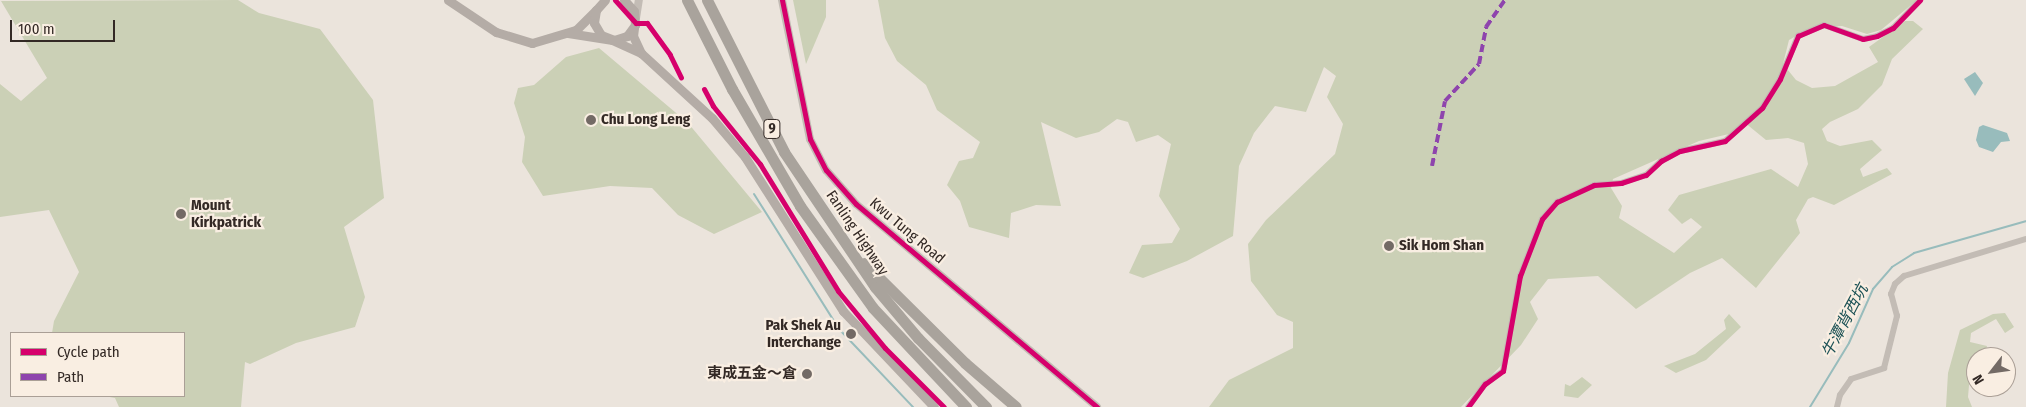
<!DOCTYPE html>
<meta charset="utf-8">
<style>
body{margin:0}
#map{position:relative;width:2026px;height:407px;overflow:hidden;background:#ebe4dc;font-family:"Fira Sans Condensed","Noto Sans SC",sans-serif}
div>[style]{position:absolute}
.green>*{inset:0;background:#cbd0b6}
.water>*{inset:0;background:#98bcbc}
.stream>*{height:2px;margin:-1px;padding:0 1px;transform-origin:1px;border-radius:1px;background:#98bcbc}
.minor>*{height:6px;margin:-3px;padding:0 3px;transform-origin:3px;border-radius:3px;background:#c3bcb5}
.tertiary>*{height:8px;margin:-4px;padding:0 4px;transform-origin:4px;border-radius:4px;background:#c3bcb5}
.secondary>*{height:9px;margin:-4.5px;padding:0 4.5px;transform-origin:4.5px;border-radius:4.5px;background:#b4aca6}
.motorway>*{height:11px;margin:-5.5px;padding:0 5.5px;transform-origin:5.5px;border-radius:5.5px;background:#a9a39c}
.quiet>*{height:4px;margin-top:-2px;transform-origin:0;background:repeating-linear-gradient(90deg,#8e44ad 0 8px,transparent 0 12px)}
.cycleway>*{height:5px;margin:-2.5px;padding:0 2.5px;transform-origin:2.5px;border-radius:2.5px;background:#d6006c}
.dots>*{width:14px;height:14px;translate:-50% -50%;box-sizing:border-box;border:2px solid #f9eee2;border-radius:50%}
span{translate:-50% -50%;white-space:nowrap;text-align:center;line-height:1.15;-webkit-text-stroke:4.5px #f9eee2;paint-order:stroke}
.shield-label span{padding:1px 4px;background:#f9eee2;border:1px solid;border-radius:4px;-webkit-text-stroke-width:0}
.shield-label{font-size:14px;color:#332925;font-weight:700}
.poi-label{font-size:15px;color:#332925;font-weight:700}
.left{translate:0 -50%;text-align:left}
.right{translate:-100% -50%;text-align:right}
.street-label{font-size:15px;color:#332925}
.water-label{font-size:16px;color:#1a5054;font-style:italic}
.legend{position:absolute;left:10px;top:332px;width:175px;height:65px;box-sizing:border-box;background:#f9eee2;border:1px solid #aa9f96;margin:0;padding:6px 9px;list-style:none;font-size:15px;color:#332925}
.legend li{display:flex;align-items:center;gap:10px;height:25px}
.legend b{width:25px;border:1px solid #aa9f96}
.north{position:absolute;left:1966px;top:347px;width:50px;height:50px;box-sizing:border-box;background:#f9eee2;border:1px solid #aa9f96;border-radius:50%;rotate:240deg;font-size:14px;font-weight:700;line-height:20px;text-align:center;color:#332925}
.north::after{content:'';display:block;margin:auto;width:18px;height:22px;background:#736a65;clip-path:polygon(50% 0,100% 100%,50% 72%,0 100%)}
.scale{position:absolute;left:10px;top:20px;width:105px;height:22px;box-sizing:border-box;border:2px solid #332925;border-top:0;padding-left:6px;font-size:15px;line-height:18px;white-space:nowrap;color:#332925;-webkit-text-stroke:4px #f9eee2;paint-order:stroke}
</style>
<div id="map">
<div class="green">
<i style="clip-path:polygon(238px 0,259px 13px,320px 29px,373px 100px,384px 198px,344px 227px,365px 297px,355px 327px,296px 343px,250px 364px,245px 362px,241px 407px,119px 407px,115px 398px,104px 396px,184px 396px,184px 333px,52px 333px,54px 321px,79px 272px,49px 210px,0 217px,0 84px,21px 101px,47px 78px,1px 1px)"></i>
<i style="clip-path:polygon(793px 0,826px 0,826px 17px,806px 64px)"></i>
<i style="clip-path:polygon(evenodd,878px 0,1917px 0,1881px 30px,1867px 34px,1842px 26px,1810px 28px,1789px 40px,1783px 64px,1796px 80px,1812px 88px,1835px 86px,1878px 62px,1869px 47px,1905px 21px,1913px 21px,1923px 29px,1892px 59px,1882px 85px,1858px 109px,1830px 122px,1822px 129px,1827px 141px,1840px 146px,1872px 140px,1882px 150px,1860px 169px,1863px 177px,1887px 168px,1892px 174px,1834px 205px,1813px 197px,1808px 199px,1796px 220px,1800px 233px,1756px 288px,1722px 258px,1690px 273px,1636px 309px,1598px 276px,1548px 279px,1530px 302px,1538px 319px,1521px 345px,1461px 407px,1209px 407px,1229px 380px,1293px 348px,1293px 322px,1277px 315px,1251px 281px,1248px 244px,1266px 220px,1335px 154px,1343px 124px,1327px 97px,1336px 76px,1324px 67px,1306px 112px,1275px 106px,1254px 133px,1239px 166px,1233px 236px,1187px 261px,1143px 278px,1129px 273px,1142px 245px,1172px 243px,1180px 229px,1159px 196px,1171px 144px,1158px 135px,1136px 142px,1128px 122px,1117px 119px,1099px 132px,1076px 138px,1041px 122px,1061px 206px,1036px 205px,1011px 213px,1009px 238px,969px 227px,960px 201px,947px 185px,959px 161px,973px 158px,980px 142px,937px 110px,926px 85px,897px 61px,885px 38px,878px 0,1744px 122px,1766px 140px,1788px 138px,1804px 143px,1808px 164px,1798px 187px,1771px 169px,1679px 195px,1668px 210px,1682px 224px,1691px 218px,1702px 227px,1674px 253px,1619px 218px,1622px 206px,1611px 188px,1613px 179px,1699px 141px,1729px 134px,1744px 122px)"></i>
<i style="clip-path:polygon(599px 48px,688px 123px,762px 212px,714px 234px,678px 215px,652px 188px,610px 186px,543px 196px,522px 162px,525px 137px,514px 103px,518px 88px,534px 85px,566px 57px)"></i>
<i style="clip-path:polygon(2005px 313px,2014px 327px,2005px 333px,1996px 319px,1971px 333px,1970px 342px,1987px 346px,1985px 355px,1971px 362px,1968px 397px,1972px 407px,1946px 407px,1948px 373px,1960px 330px,1993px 314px)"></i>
<i style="clip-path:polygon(1729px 314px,1741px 327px,1706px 360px,1676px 373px,1664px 366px,1695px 354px,1726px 329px,1724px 320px)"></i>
<i style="clip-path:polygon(1582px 377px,1592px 385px,1578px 398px,1564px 396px,1565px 384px,1570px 386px)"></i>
</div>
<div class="water">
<i style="clip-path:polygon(1975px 72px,1983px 83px,1975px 96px,1964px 79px)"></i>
<i style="clip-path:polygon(1983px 125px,2007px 133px,2010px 141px,2001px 142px,1993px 152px,1979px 147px,1976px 140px,1979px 127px)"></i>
</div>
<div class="stream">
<i style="left:754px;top:194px;width:160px;rotate:57.8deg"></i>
<i style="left:839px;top:329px;width:108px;rotate:46.5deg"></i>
<i style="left:1810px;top:407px;width:75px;rotate:-58.6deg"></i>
<i style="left:1849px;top:343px;width:59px;rotate:-66deg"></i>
<i style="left:1873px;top:289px;width:29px;rotate:-49deg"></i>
<i style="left:1892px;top:267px;width:26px;rotate:-32deg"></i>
<i style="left:1914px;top:253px;width:116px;rotate:-15.9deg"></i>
</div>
<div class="minor">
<i style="left:1468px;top:407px;width:29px;rotate:-54deg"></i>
<i style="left:1485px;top:384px;width:22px;rotate:-36deg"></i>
<i style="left:1503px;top:371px;width:97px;rotate:-79.9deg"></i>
<i style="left:1520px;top:276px;width:61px;rotate:-68.9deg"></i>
<i style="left:1542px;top:219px;width:23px;rotate:-49deg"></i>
<i style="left:1557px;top:202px;width:41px;rotate:-24.7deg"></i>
<i style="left:1594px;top:185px;width:27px;rotate:-4deg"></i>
<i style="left:1621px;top:183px;width:26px;rotate:-18deg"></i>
<i style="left:1646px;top:175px;width:21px;rotate:-43deg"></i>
<i style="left:1661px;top:161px;width:21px;rotate:-28deg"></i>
<i style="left:1680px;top:151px;width:46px;rotate:-12.5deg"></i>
<i style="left:1725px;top:141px;width:50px;rotate:-41.7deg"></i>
<i style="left:1762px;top:108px;width:34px;rotate:-58deg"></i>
<i style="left:1780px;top:79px;width:47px;rotate:-67.3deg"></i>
<i style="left:1798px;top:36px;width:28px;rotate:-23deg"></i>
<i style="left:1824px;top:25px;width:41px;rotate:19.7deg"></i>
<i style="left:1863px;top:39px;width:14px;rotate:-12deg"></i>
<i style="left:1877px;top:36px;width:18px;rotate:-27deg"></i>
<i style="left:1893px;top:28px;width:39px;rotate:-46deg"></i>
<i style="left:1837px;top:407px;width:12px;rotate:-76deg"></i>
<i style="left:1840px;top:395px;width:19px;rotate:-55deg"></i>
<i style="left:1851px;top:379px;width:35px;rotate:-18deg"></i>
<i style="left:1884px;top:368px;width:54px;rotate:-76deg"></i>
<i style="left:1897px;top:316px;width:23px;rotate:-105deg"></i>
<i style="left:1891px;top:294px;width:11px;rotate:-68deg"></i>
<i style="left:1895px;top:284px;width:12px;rotate:-42deg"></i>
<i style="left:1904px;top:276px;width:127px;rotate:-16.9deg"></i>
</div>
<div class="tertiary">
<i style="left:782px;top:0;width:142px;rotate:78.6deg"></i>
<i style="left:810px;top:139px;width:35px;rotate:63deg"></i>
<i style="left:826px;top:170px;width:45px;rotate:48.6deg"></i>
<i style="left:856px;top:204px;width:315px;rotate:40.1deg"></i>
<i style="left:636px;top:18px;width:18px;rotate:-81deg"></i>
</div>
<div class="secondary">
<i style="left:448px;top:0;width:58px;rotate:33.7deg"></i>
<i style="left:496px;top:32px;width:38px;rotate:17deg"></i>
<i style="left:532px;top:43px;width:46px;rotate:-16.5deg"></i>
<i style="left:576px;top:30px;width:28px;rotate:-45deg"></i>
<i style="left:605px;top:0;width:13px;rotate:132deg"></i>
<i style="left:596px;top:10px;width:13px;rotate:99deg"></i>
<i style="left:594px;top:23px;width:14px;rotate:60deg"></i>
<i style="left:601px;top:35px;width:14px;rotate:21deg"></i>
<i style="left:614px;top:40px;width:14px;rotate:-17deg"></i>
<i style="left:627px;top:36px;width:14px;rotate:-54deg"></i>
<i style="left:635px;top:25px;width:14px;rotate:-94deg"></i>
<i style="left:634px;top:11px;width:15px;rotate:-132deg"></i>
<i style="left:634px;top:28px;width:8px;rotate:97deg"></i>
<i style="left:633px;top:36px;width:19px;rotate:65deg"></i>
<i style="left:568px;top:33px;width:45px;rotate:9deg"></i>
<i style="left:612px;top:40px;width:32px;rotate:24deg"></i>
<i style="left:641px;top:53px;width:96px;rotate:42.5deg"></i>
<i style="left:712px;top:118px;width:51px;rotate:49.8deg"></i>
<i style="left:745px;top:157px;width:183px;rotate:57.5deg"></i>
<i style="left:843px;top:311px;width:132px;rotate:46.5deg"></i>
</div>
<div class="motorway">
<i style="left:687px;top:0;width:100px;rotate:63.2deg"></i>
<i style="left:732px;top:89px;width:135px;rotate:59.8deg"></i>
<i style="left:800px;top:206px;width:125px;rotate:54.4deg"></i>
<i style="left:873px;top:308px;width:136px;rotate:46.8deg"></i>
<i style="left:707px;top:0;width:170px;rotate:63.1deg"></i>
<i style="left:784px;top:152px;width:163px;rotate:56deg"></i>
<i style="left:875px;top:287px;width:67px;rotate:49.9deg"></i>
<i style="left:918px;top:338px;width:97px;rotate:45.4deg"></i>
<i style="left:864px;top:263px;width:142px;rotate:44.7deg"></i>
<i style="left:965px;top:363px;width:67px;rotate:40.8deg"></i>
</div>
<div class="quiet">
<i style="left:1432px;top:166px;width:66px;rotate:-78.7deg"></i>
<i style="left:1445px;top:101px;width:50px;rotate:-47.4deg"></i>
<i style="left:1479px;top:64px;width:38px;rotate:-79deg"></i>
<i style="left:1486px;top:27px;width:33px;rotate:-55deg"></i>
</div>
<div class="cycleway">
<i style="left:615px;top:0;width:31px;rotate:48deg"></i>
<i style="left:636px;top:23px;width:11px"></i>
<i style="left:647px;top:23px;width:39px;rotate:54deg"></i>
<i style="left:670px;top:55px;width:25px;rotate:64deg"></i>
<i style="left:782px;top:0;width:142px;rotate:78.6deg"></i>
<i style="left:810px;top:139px;width:35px;rotate:63deg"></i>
<i style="left:826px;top:170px;width:45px;rotate:48.6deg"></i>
<i style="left:856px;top:204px;width:315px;rotate:40.1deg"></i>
<i style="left:704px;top:89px;width:19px;rotate:62deg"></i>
<i style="left:713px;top:106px;width:75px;rotate:51deg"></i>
<i style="left:760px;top:164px;width:149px;rotate:58.4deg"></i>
<i style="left:838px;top:291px;width:74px;rotate:50.5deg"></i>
<i style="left:885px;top:348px;width:83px;rotate:45deg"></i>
<i style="left:1468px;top:407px;width:29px;rotate:-54deg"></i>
<i style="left:1485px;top:384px;width:22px;rotate:-36deg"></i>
<i style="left:1503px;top:371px;width:97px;rotate:-79.9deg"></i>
<i style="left:1520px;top:276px;width:61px;rotate:-68.9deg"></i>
<i style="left:1542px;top:219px;width:23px;rotate:-49deg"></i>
<i style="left:1557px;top:202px;width:41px;rotate:-24.7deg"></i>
<i style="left:1594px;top:185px;width:27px;rotate:-4deg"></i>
<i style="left:1621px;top:183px;width:26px;rotate:-18deg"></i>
<i style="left:1646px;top:175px;width:21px;rotate:-43deg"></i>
<i style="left:1661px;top:161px;width:21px;rotate:-28deg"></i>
<i style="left:1680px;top:151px;width:46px;rotate:-12.5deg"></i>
<i style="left:1725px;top:141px;width:50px;rotate:-41.7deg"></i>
<i style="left:1762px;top:108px;width:34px;rotate:-58deg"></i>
<i style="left:1780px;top:79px;width:47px;rotate:-67.3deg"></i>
<i style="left:1798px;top:36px;width:28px;rotate:-23deg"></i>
<i style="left:1824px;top:25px;width:41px;rotate:19.7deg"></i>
<i style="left:1863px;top:39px;width:14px;rotate:-12deg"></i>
<i style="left:1877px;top:36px;width:18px;rotate:-27deg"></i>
<i style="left:1893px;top:28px;width:39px;rotate:-46deg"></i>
</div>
<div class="dots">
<i style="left:591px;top:120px;background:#736a65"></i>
<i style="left:181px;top:214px;background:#736a65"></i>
<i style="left:1389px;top:246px;background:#736a65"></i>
<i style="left:851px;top:334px;background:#736a65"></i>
<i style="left:807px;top:374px;background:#736a65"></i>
</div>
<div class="shield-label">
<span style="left:772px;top:129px">9</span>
</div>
<div class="poi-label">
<span class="left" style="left:601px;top:120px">Chu Long Leng</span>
<span class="left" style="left:191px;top:214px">Mount<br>Kirkpatrick</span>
<span class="left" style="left:1399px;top:246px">Sik Hom Shan</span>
<span class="right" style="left:841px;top:334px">Pak Shek Au<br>Interchange</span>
<span class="right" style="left:797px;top:374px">東成五金～倉</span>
</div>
<div class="street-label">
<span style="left:907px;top:231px;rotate:40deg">Kwu Tung Road</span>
<span style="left:857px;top:233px;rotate:56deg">Fanling Highway</span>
</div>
<div class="water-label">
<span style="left:1845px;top:321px;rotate:-62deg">牛潭背西坑</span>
</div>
<ul class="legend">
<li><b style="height:6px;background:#d6006c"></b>Cycle path</li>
<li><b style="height:6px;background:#8e44ad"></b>Path</li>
</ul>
<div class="north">N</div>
<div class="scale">100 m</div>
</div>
